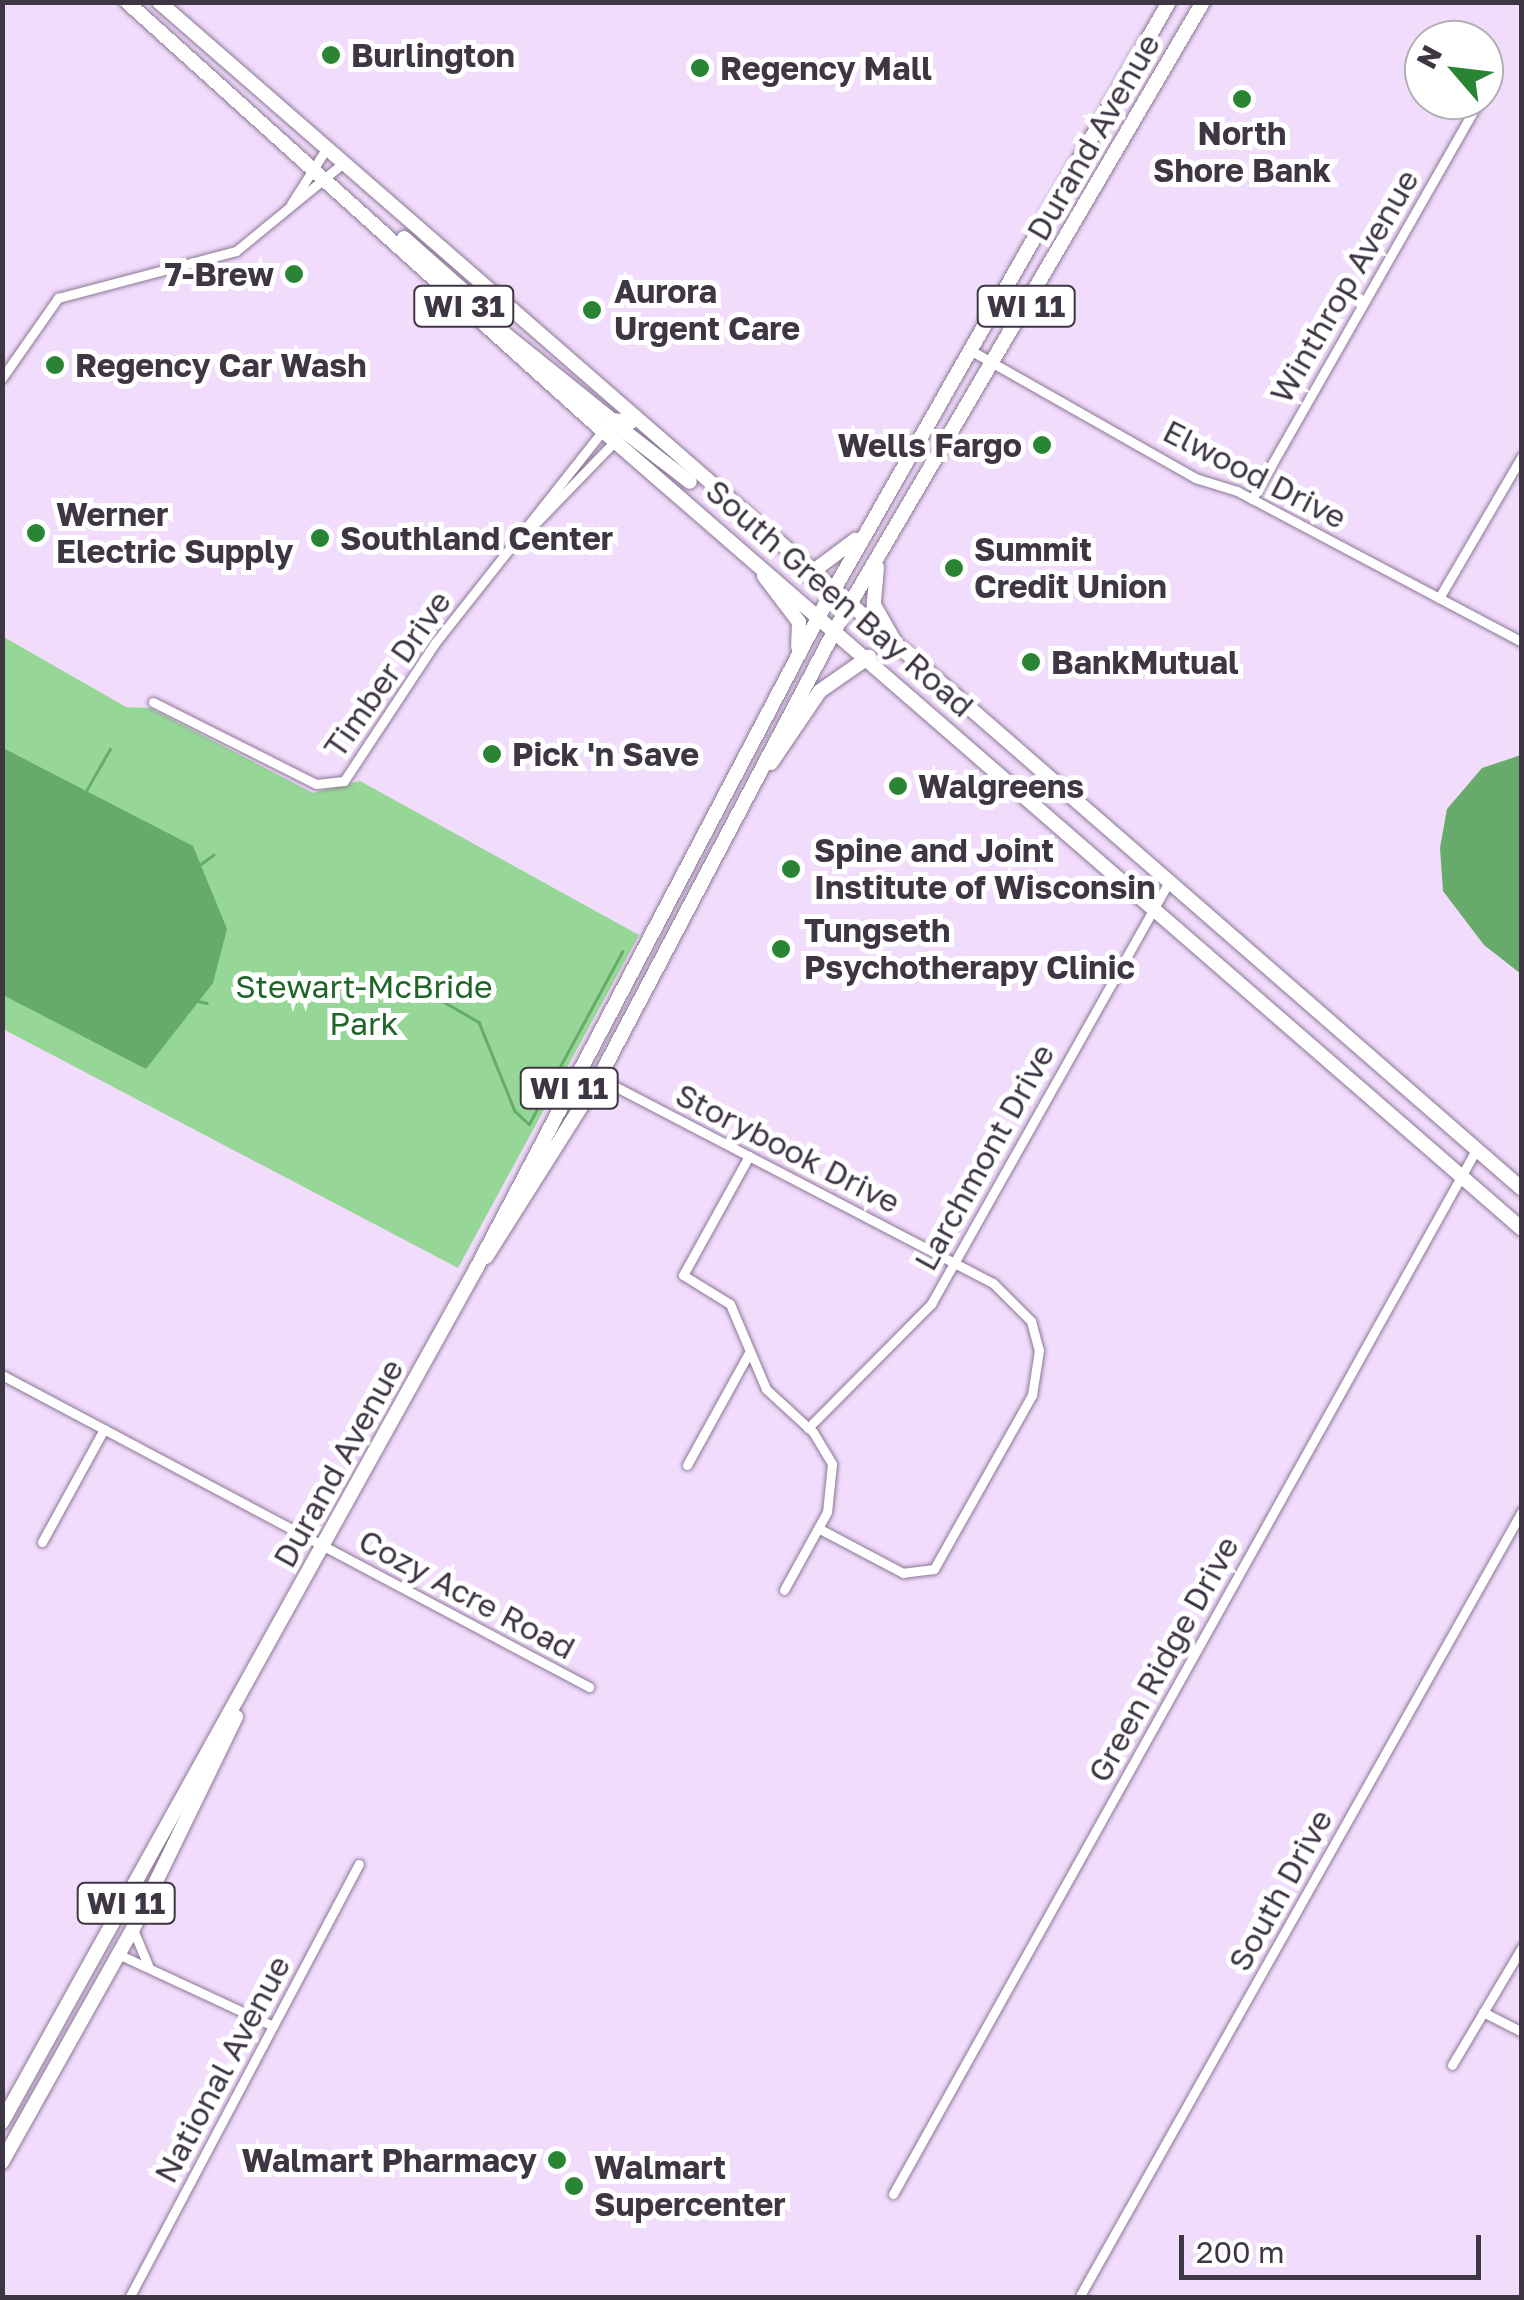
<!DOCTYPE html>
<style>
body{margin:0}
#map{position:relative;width:1524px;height:2300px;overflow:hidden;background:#f2dcfc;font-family:"Golos Text",sans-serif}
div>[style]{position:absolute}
.green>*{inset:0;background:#96d798}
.water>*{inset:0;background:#66ab69}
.stream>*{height:2.5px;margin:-1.25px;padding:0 1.25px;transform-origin:1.25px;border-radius:1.25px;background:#66ab69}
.roads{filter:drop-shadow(0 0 2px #8b7894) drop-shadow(0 0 2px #8b7894)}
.minor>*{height:9px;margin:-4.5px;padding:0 4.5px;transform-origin:4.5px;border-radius:4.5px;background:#fff}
.primary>*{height:14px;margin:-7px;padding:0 7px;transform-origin:7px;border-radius:7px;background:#fff}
.dots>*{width:28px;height:28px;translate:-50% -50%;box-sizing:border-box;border:5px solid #fff;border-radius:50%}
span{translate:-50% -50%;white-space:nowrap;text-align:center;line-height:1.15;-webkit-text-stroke:10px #fff;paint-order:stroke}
.shield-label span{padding:2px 8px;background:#fff;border:2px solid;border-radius:8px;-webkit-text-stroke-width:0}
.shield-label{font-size:30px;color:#3f3643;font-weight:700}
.poi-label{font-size:32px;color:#3f3643;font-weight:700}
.left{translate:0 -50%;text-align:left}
.right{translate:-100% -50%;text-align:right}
.street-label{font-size:32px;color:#3f3643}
.park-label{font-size:32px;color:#1f6527}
.frame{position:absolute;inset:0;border:5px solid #3f3643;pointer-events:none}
.north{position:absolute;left:1404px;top:20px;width:100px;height:100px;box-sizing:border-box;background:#fff;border:2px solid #b2afb4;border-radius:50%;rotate:298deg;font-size:28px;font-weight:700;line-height:40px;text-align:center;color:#3f3643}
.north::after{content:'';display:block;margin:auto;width:35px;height:45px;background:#298434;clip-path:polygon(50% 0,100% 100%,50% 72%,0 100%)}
.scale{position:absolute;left:1179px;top:2235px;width:302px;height:45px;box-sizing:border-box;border:5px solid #3f3643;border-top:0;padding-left:12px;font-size:30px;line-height:35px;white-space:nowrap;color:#3f3643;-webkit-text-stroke:8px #fff;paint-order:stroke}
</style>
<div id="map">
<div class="green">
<i style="clip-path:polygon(2px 636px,126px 707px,150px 708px,313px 793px,360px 781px,639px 935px,458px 1268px,3px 1029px)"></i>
</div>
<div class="water">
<i style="clip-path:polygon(3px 748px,193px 846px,227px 929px,213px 983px,146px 1069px,3px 995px)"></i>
<i style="clip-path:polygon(1521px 755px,1522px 755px,1521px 974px,1484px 945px,1443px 891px,1440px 848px,1447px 809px,1482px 768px)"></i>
</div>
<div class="stream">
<i style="left:86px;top:791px;width:48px;rotate:-60.3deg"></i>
<i style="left:198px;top:866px;width:19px;rotate:-36deg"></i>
<i style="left:427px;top:992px;width:60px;rotate:30deg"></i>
<i style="left:479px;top:1022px;width:96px;rotate:68deg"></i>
<i style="left:515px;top:1111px;width:19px;rotate:43deg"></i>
<i style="left:529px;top:1124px;width:196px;rotate:-61.6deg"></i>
<i style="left:193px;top:1000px;width:14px;rotate:12deg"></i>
</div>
<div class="roads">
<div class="minor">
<i style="left:291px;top:204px;width:65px;rotate:-57.5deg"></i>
<i style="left:970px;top:350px;width:259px;rotate:29.6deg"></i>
<i style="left:1195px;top:478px;width:44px;rotate:17.2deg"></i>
<i style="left:1237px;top:491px;width:323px;rotate:27.9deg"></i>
<i style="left:2px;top:378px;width:98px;rotate:-55deg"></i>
<i style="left:58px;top:298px;width:184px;rotate:-14.8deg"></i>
<i style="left:236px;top:251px;width:137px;rotate:-39.4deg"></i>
<i style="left:1252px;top:499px;width:460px;rotate:-60.3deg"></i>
<i style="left:532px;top:527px;width:124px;rotate:-46deg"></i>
<i style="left:1439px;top:598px;width:164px;rotate:-59.7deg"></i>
<i style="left:153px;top:702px;width:182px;rotate:26.7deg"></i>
<i style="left:316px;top:784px;width:28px;rotate:-6deg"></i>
<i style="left:344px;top:781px;width:165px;rotate:-56.6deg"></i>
<i style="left:435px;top:643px;width:274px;rotate:-51.7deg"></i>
<i style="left:599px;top:1078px;width:444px;rotate:27.5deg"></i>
<i style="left:993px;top:1283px;width:54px;rotate:45deg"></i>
<i style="left:1031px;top:1321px;width:30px;rotate:75deg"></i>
<i style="left:1039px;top:1350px;width:46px;rotate:98.8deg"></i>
<i style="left:1032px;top:1395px;width:200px;rotate:119.4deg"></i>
<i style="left:934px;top:1569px;width:31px;rotate:173deg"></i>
<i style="left:903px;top:1573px;width:96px;rotate:-152.1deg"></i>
<i style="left:749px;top:1156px;width:136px;rotate:119deg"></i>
<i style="left:683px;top:1275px;width:55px;rotate:31.7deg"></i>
<i style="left:730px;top:1304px;width:92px;rotate:67deg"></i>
<i style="left:766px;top:1389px;width:64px;rotate:42.5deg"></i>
<i style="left:813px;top:1432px;width:37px;rotate:59deg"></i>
<i style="left:832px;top:1464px;width:48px;rotate:95.9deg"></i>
<i style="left:827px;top:1512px;width:89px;rotate:118.9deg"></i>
<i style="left:2px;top:1375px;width:665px;rotate:27.99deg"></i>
<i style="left:808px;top:1428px;width:175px;rotate:-45.2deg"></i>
<i style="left:931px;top:1304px;width:482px;rotate:-60.6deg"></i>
<i style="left:687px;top:1465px;width:130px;rotate:-61.1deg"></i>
<i style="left:42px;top:1542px;width:129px;rotate:-61.2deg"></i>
<i style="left:134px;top:1932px;width:36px;rotate:67deg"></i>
<i style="left:118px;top:1954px;width:171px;rotate:24.9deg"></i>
<i style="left:1483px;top:2012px;width:44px;rotate:27.1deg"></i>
<i style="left:1452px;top:2065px;width:137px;rotate:-59.3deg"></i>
<i style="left:893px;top:2194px;width:1198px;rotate:-60.82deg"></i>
<i style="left:1081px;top:2294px;width:899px;rotate:-60.61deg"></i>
<i style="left:129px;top:2298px;width:491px;rotate:-62.1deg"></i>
</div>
<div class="primary">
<i style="left:127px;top:2px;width:641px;rotate:42.03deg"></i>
<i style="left:603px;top:431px;width:1217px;rotate:40.97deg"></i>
<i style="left:159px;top:2px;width:1807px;rotate:41.05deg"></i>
<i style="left:404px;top:238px;width:83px;rotate:41.6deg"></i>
<i style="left:466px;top:293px;width:40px;rotate:26.6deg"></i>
<i style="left:500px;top:330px;width:144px;rotate:38.8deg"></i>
<i style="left:612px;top:420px;width:19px;rotate:6deg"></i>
<i style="left:604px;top:431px;width:20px"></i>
<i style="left:624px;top:431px;width:83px;rotate:37.7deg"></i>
<i style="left:877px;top:567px;width:38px;rotate:95deg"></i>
<i style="left:874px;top:605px;width:51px;rotate:60.4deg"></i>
<i style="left:808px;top:575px;width:59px;rotate:-36.7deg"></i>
<i style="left:764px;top:576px;width:58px;rotate:52.7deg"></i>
<i style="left:799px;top:622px;width:25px;rotate:92deg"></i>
<i style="left:771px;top:763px;width:87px;rotate:-55.8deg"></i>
<i style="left:820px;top:691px;width:60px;rotate:-34.8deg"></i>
<i style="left:486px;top:1257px;width:212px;rotate:-57.7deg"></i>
<i style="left:599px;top:1078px;width:509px;rotate:-62.23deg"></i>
<i style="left:836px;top:628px;width:726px;rotate:-59.62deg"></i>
<i style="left:2px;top:2122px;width:976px;rotate:-60.94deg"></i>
<i style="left:476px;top:1269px;width:740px;rotate:-62.29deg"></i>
<i style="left:820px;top:614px;width:705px;rotate:-60.31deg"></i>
<i style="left:2px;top:2162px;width:267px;rotate:-60.7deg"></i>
<i style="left:133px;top:1929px;width:236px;rotate:-64.1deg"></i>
</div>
</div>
<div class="dots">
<i style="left:331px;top:55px;background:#298434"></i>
<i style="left:700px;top:68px;background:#298434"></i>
<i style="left:1242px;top:99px;background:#298434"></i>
<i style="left:294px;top:274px;background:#298434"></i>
<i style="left:592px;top:310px;background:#298434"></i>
<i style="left:55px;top:365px;background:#298434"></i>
<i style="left:1042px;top:445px;background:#298434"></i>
<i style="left:36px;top:533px;background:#298434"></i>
<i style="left:320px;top:538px;background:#298434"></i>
<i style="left:954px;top:568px;background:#298434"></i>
<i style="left:1031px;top:662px;background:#298434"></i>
<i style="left:492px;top:754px;background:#298434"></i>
<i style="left:898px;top:786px;background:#298434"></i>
<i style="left:791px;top:869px;background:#298434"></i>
<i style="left:781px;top:949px;background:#298434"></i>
<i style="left:557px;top:2160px;background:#298434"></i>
<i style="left:574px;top:2186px;background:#298434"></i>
</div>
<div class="shield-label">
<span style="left:464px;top:306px">WI 31</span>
<span style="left:1026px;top:306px">WI 11</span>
<span style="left:569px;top:1088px">WI 11</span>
<span style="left:126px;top:1903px">WI 11</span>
</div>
<div class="poi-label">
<span class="left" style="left:351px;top:55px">Burlington</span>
<span class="left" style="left:720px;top:68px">Regency Mall</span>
<span style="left:1242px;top:152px">North<br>Shore Bank</span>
<span class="right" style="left:274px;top:274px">7-Brew</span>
<span class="left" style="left:614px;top:310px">Aurora<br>Urgent Care</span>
<span class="left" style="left:75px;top:365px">Regency Car Wash</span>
<span class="right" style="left:1022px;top:445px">Wells Fargo</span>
<span class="left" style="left:56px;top:533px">Werner<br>Electric Supply</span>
<span class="left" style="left:340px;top:538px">Southland Center</span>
<span class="left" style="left:974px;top:568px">Summit<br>Credit Union</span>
<span class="left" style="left:1051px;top:662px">BankMutual</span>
<span class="left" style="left:512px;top:754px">Pick 'n Save</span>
<span class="left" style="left:918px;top:786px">Walgreens</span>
<span class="left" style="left:814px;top:869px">Spine and Joint<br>Institute of Wisconsin</span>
<span class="left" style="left:804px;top:949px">Tungseth<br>Psychotherapy Clinic</span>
<span class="right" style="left:537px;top:2160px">Walmart Pharmacy</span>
<span class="left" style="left:594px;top:2186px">Walmart<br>Supercenter</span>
</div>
<div class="street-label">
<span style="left:1093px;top:137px;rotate:-60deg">Durand Avenue</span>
<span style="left:1344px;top:286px;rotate:-60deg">Winthrop Avenue</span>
<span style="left:1255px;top:474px;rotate:27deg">Elwood Drive</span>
<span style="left:840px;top:598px;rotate:41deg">South Green Bay Road</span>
<span style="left:387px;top:674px;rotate:-55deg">Timber Drive</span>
<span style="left:788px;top:1148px;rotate:27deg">Storybook Drive</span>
<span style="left:984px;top:1157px;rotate:-61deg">Larchmont Drive</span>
<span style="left:338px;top:1463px;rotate:-61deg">Durand Avenue</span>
<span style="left:467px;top:1594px;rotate:28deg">Cozy Acre Road</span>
<span style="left:1163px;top:1659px;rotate:-61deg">Green Ridge Drive</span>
<span style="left:1280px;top:1890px;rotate:-61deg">South Drive</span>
<span style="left:222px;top:2069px;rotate:-62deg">National Avenue</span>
</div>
<div class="park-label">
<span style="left:364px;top:1005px">Stewart-McBride<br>Park</span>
</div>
<div class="frame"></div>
<div class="north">N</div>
<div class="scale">200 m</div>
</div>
